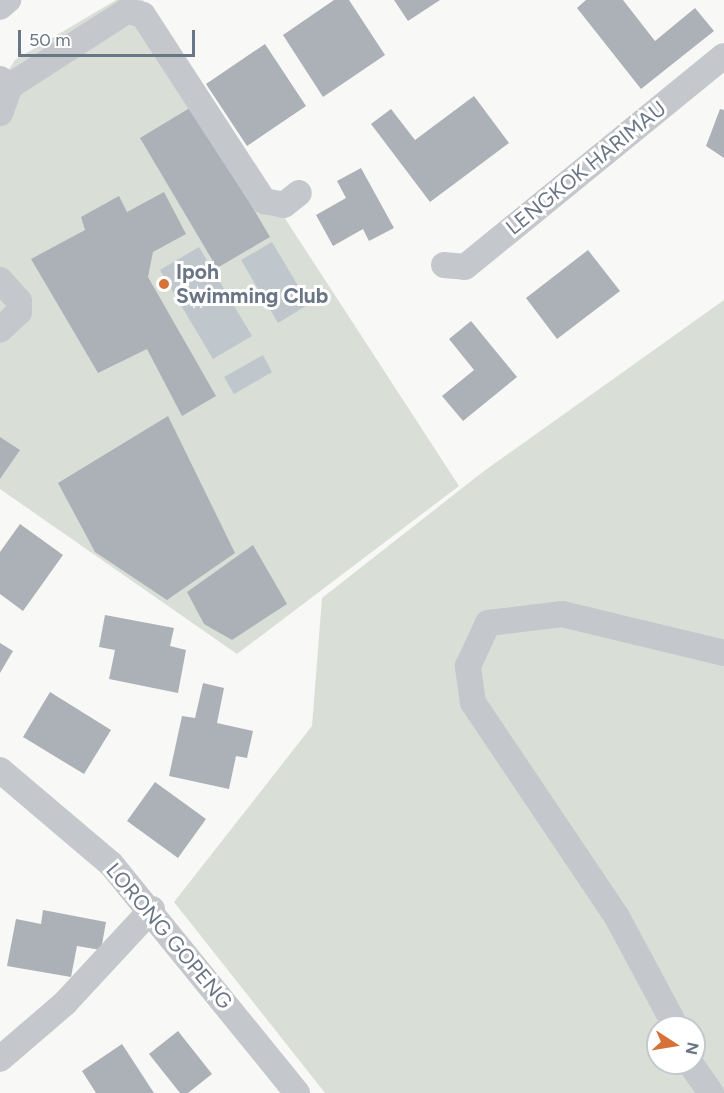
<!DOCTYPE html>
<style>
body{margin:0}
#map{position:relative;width:724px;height:1093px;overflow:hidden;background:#f8f8f6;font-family:Figtree,sans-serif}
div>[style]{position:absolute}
.green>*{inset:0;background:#d9dfd7}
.water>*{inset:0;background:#bfc6cc}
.building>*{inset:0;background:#acb1b8}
.minor>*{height:26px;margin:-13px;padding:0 13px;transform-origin:13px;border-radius:13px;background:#c4c7cb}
.dots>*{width:16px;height:16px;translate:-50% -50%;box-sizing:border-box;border:3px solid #fff;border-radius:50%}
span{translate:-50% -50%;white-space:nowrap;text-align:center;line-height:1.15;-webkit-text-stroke:6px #fff;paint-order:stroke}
.street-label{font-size:21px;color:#6a7585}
.poi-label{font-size:21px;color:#6a7585;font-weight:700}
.left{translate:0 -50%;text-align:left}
.north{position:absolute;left:646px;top:1015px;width:60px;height:60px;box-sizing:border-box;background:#fff;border:2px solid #c3c8ce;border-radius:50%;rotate:102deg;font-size:16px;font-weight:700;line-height:24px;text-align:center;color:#6a7585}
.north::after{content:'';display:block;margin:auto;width:21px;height:27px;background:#d67138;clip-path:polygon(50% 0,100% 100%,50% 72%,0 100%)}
.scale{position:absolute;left:18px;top:30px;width:177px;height:27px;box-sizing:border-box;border:3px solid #6a7585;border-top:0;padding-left:8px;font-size:18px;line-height:21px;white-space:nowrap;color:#6a7585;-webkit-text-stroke:4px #fff;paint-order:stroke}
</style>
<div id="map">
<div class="green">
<i style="clip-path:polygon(116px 0,143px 0,459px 486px,237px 654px,0 489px,0 83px,15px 60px)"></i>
<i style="clip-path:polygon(evenodd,724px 300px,724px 1093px,325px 1093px,174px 902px,312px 726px,322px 598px,484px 471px,724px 300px,658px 1027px,694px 1027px,694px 1063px,658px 1063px,658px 1027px)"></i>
</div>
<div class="water">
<i style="clip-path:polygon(272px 242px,309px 304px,278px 323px,241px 260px)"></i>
<i style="clip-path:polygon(199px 247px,252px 336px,213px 359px,160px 270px)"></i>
<i style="clip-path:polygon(263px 355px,272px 372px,234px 394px,224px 377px)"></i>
</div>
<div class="building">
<i style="clip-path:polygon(334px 0,349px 0,385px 55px,323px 97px,283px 35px)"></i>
<i style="clip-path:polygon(394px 0,440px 0,408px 21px)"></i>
<i style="clip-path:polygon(586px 0,623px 0,655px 41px,695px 8px,714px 31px,641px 89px,577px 8px)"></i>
<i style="clip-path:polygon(265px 44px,306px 106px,247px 146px,206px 84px)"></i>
<i style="clip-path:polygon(474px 96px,509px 143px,430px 202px,371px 124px,391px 109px,415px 140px)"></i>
<i style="clip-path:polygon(193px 106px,270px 237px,217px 268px,140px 138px)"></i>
<i style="clip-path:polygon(720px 109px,724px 110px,724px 158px,706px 146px)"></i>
<i style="clip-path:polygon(361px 168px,394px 228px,369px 241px,363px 229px,333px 246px,316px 215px,346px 198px,337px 181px)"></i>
<i style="clip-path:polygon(164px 192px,186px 234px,153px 252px,148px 277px,216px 396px,182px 416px,147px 349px,98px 373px,31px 259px,85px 230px,81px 217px,119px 196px,127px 212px)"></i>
<i style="clip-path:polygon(588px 250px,620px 291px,557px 339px,526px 298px)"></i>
<i style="clip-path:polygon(471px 321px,517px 377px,463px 421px,442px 396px,474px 370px,449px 339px)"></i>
<i style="clip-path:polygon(168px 416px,235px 553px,167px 600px,95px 552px,58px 483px)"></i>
<i style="clip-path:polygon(0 437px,20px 450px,0 479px)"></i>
<i style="clip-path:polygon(20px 524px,63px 555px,23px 611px,0 594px,0 552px)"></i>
<i style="clip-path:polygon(253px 545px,287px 604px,232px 640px,204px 624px,187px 592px)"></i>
<i style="clip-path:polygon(105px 615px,174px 628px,170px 646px,186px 650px,178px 693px,109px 679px,115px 650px,99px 647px)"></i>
<i style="clip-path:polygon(0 643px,13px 651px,0 673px)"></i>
<i style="clip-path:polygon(203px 683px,224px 688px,217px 723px,253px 731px,247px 758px,236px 756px,229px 789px,169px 776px,182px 716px,195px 718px)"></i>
<i style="clip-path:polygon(50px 692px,111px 730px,84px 774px,23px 737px)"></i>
<i style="clip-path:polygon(155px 782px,206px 819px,178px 858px,127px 821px)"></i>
<i style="clip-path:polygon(43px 910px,106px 922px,101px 950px,77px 946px,71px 977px,7px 966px,16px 919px,41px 924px)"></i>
<i style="clip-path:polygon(178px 1031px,212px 1074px,188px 1093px,180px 1093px,149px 1054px)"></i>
<i style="clip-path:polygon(122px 1044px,154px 1093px,96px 1093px,82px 1071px)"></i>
</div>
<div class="minor">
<i style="left:0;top:7px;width:11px;rotate:-41deg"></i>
<i style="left:0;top:79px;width:12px;rotate:35deg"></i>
<i style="left:10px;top:86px;width:29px;rotate:110deg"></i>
<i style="left:10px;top:86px;width:139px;rotate:-32.7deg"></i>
<i style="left:127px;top:11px;width:16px;rotate:14deg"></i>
<i style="left:143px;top:15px;width:222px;rotate:57deg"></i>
<i style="left:264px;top:201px;width:20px;rotate:11deg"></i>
<i style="left:284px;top:205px;width:19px;rotate:-39deg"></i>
<i style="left:444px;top:265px;width:21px;rotate:5deg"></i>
<i style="left:465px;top:267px;width:334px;rotate:-39.2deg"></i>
<i style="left:0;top:280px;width:28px;rotate:48deg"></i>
<i style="left:19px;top:301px;width:11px;rotate:90deg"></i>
<i style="left:19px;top:312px;width:26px;rotate:137deg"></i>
<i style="left:0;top:770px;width:145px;rotate:40.3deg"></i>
<i style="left:111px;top:864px;width:295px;rotate:50.9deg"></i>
<i style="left:676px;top:1027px;width:125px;rotate:-118.2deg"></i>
<i style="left:617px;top:917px;width:258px;rotate:-123.9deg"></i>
<i style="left:473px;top:703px;width:37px;rotate:-98deg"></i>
<i style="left:468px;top:666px;width:47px;rotate:-65.1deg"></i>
<i style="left:488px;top:623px;width:75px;rotate:-6.9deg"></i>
<i style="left:562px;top:614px;width:167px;rotate:13.5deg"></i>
<i style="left:0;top:1059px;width:86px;rotate:-40.7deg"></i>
<i style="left:65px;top:1003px;width:128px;rotate:-47.2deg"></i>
<i style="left:690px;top:1063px;width:37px;rotate:55deg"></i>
</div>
<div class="dots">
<i style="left:164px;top:284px;background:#d67138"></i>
</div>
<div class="street-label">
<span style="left:586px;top:168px;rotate:-39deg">LENGKOK HARIMAU</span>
<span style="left:169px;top:936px;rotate:50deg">LORONG GOPENG</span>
</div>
<div class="poi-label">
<span class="left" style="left:176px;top:284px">Ipoh<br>Swimming Club</span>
</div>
<div class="north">N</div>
<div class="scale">50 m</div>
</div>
